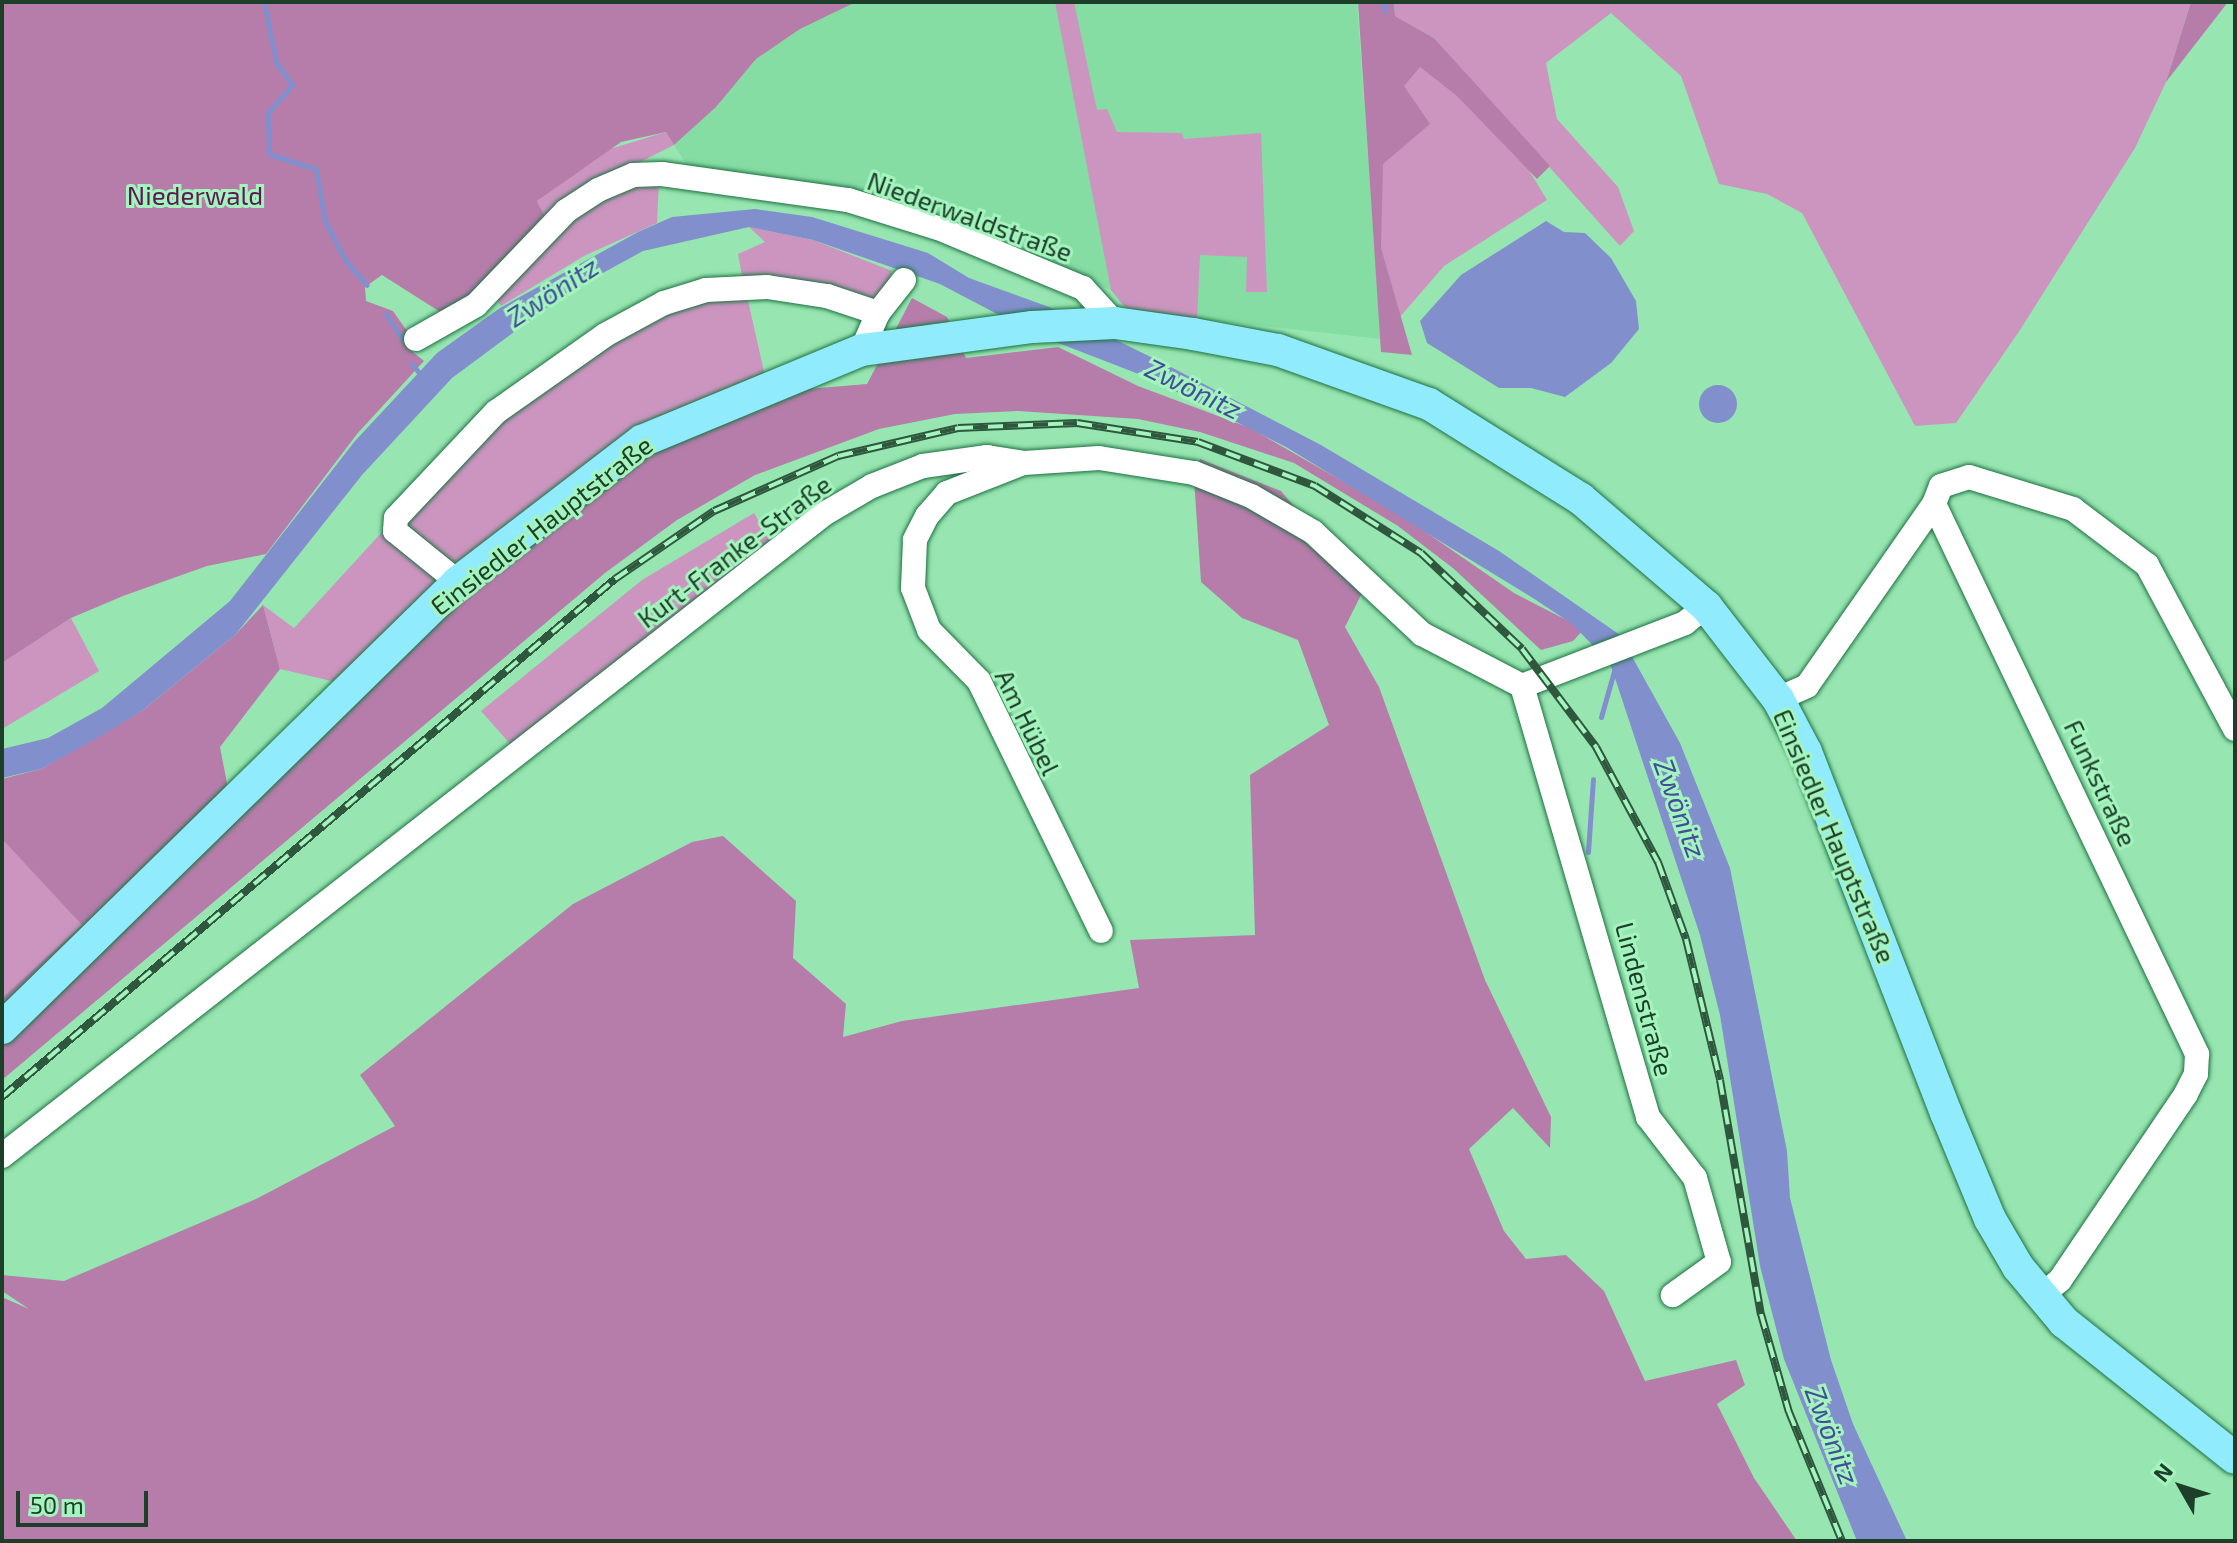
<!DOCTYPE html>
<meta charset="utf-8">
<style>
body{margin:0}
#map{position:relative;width:2237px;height:1543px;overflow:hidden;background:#97e6b1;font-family:"Exo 2",sans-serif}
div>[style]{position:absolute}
.built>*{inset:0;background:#85dda3}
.green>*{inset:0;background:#cc95c0}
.forest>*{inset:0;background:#b67dab}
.water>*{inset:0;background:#828fcd}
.round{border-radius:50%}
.stream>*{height:5px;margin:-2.5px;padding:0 2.5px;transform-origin:2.5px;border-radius:2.5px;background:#828fcd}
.roads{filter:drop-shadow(0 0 2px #1e7142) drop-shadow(0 0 2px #1e7142)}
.minor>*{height:24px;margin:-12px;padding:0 12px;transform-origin:12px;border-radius:12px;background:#fff}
.major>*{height:32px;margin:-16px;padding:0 16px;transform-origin:16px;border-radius:16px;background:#90ebfd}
.rail>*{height:8px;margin-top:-4px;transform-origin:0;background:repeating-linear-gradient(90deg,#a4f4be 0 15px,#2f573e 0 30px);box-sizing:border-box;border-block:2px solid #2f573e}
span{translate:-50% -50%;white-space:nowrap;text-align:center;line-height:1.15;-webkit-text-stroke:6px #a4f4be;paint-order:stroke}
.park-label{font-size:26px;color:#5d1954}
.street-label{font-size:26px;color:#1d3e29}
.water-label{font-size:28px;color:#434e9a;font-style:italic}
.frame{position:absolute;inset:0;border:4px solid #1d3e29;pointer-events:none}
.north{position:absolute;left:2141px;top:1447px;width:80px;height:80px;-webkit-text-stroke:6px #a4f4be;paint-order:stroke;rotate:309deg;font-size:22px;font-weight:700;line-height:32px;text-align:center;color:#1d3e29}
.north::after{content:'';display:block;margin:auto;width:28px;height:36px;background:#1d3e29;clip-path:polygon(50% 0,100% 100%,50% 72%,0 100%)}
.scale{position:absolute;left:16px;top:1491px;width:132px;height:36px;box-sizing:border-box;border:4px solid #1d3e29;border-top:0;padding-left:10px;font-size:24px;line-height:28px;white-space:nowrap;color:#1d3e29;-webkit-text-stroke:6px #a4f4be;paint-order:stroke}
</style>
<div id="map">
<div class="built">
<i style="clip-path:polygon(856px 2px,1357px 2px,1381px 339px,1128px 311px,1111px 290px,933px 216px,840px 189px,687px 165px,674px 145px,716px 107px,756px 59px,800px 29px)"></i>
</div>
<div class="green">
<i style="clip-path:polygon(1055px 2px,1074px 2px,1097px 110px,1107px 109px,1117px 132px,1182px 133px,1184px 139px,1261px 133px,1267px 292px,1246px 292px,1247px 257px,1200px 255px,1197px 319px,1128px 311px,1111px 290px)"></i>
<i style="clip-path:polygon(1394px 2px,2191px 2px,2166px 82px,2135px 148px,2020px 330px,1956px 423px,1915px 426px,1802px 213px,1767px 194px,1719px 184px,1681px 76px,1611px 13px,1546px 63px,1557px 119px,1618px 187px,1634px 231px,1620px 246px,1434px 38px,1395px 16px)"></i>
<i style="clip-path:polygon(1432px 62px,1515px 147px,1547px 200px,1444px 266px,1399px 318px,1379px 292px,1369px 158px,1419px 123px,1389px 74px)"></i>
<i style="clip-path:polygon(666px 132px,674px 145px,612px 176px,548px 222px,537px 201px,603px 151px)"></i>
<i style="clip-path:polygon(659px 182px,657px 223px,584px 256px,501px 306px,493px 293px,575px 212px,623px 184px)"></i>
<i style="clip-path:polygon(749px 227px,813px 240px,892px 271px,878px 313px,745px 287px,767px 385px,353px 686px,280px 669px,263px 605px,294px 628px,448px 460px,605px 335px,744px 287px,738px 254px,765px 242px)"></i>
<i style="clip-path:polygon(754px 513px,772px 543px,513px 747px,481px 711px,642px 580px)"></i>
<i style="clip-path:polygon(71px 618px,99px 671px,2px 729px,2px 663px)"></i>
<i style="clip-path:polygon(2px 839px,83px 925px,2px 998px)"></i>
</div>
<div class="forest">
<i style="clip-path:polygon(2px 2px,856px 2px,800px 29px,756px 59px,716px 107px,674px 145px,666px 132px,621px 142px,537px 201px,548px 222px,472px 298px,445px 315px,382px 275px,365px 287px,366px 301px,393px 311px,407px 331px,408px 348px,424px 361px,357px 434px,266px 554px,207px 566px,123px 596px,71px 618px,2px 663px)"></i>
<i style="clip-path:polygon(1358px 2px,1394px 2px,1395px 16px,1434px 38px,1550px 166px,1537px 179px,1457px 96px,1420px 67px,1404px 86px,1430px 124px,1383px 164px,1381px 248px,1412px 355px,1381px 352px)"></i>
<i style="clip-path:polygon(2191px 2px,2228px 2px,2166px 82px)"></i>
<i style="clip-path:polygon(912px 298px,947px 317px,966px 358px,1058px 347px,1138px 386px,1250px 428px,1401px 515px,1514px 593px,1584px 629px,1573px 641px,1541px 650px,1454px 569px,1398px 526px,1294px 463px,1200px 432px,1138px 419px,1018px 411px,955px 414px,879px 429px,755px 475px,677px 520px,605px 573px,2px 1080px,2px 998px,82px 925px,2px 839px,2px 779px,41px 769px,143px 710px,236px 634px,263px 605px,280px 669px,220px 747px,233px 814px,469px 591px,647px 449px,795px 390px,867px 384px)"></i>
<i style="clip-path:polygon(1200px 459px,1281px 491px,1364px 589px,1345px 627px,1379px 687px,1485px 980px,1551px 1117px,1550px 1148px,1513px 1108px,1469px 1149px,1504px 1231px,1526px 1259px,1566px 1255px,1604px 1291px,1645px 1381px,1736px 1360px,1745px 1385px,1717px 1404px,1754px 1478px,1797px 1541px,2px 1541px,2px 1297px,29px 1309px,2px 1291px,2px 1275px,64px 1281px,256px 1199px,395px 1126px,360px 1075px,573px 904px,692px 842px,723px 836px,796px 901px,793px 958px,846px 1004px,843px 1037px,902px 1021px,1139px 988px,1130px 940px,1255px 935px,1250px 775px,1329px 725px,1298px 640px,1242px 618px,1201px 582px,1194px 479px)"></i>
</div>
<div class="water">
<i style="clip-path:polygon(755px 209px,812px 217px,928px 253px,969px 278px,1049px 307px,1167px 365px,1321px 445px,1499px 551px,1620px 635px,1680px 743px,1730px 868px,1787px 1151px,1790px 1198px,1831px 1360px,1853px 1424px,1907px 1541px,1857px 1541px,1784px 1359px,1760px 1266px,1720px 1015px,1700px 935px,1610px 663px,1572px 624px,1533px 598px,1286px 447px,1149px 378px,1035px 334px,940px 284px,813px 240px,749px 227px,643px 251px,568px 292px,452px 378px,362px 475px,236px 634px,143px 710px,99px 737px,41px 769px,2px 778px,2px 749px,48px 738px,102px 708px,230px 601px,355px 441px,437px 353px,500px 308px,638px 232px,672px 217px)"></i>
<i style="clip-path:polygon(1546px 221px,1564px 232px,1585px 233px,1611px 258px,1636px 301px,1639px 329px,1611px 363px,1565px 397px,1531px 388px,1499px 388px,1427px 343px,1420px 321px,1461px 275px)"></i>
<i class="round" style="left:1699px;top:385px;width:38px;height:38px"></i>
</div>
<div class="stream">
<i style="left:264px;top:2px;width:61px;rotate:78.7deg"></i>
<i style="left:276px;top:62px;width:28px;rotate:55deg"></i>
<i style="left:292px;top:85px;width:37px;rotate:131deg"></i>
<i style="left:268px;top:113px;width:41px;rotate:88.6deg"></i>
<i style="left:269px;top:154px;width:49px;rotate:17.7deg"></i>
<i style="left:316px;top:169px;width:53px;rotate:80.2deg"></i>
<i style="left:325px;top:221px;width:44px;rotate:62.9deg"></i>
<i style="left:345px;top:260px;width:33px;rotate:49deg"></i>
<i style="left:1383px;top:2px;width:9px;rotate:77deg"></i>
<i style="left:386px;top:314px;width:31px;rotate:57deg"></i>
<i style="left:412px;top:364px;width:19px;rotate:51deg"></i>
<i style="left:1601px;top:717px;width:55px;rotate:-74.2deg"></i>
<i style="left:1588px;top:852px;width:73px;rotate:-86.1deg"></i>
</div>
<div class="roads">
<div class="minor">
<i style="left:416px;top:339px;width:69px;rotate:-29.5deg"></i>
<i style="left:476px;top:305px;width:130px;rotate:-46.2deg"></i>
<i style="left:566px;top:211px;width:38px;rotate:-33deg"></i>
<i style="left:598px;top:190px;width:38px;rotate:-23deg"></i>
<i style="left:633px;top:175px;width:29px;rotate:-2deg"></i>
<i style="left:662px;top:174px;width:188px;rotate:8deg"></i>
<i style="left:848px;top:200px;width:94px;rotate:17.3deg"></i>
<i style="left:938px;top:228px;width:157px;rotate:22.5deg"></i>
<i style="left:1083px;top:288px;width:47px;rotate:47.6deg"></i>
<i style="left:862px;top:350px;width:40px;rotate:-66.6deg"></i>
<i style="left:878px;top:313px;width:42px;rotate:-51.8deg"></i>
<i style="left:1023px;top:463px;width:82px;rotate:158.5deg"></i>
<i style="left:947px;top:493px;width:30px;rotate:131deg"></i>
<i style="left:927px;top:516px;width:27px;rotate:117deg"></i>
<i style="left:915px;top:540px;width:48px;rotate:92.4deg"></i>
<i style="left:913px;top:588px;width:45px;rotate:69.1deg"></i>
<i style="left:929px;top:630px;width:71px;rotate:45.6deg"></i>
<i style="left:979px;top:681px;width:278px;rotate:64deg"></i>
<i style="left:1934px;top:504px;width:610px;rotate:64.44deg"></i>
<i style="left:2197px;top:1054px;width:20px;rotate:93deg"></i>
<i style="left:2196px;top:1074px;width:22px;rotate:117deg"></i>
<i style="left:2186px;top:1094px;width:225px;rotate:124.1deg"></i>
<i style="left:2060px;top:1280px;width:25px;rotate:140deg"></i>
<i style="left:458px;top:582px;width:81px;rotate:-141deg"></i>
<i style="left:395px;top:531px;width:13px;rotate:-86deg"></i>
<i style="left:396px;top:518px;width:146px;rotate:-46.7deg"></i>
<i style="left:496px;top:412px;width:133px;rotate:-35.2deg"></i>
<i style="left:605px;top:335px;width:67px;rotate:-28.5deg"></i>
<i style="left:664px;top:303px;width:44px;rotate:-17.2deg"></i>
<i style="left:706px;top:290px;width:61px;rotate:-2.8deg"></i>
<i style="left:767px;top:287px;width:61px;rotate:8.5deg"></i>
<i style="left:827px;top:296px;width:54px;rotate:18.4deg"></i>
<i style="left:1522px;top:686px;width:449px;rotate:73.7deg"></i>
<i style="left:1648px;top:1117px;width:77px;rotate:52.4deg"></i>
<i style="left:1695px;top:1178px;width:87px;rotate:74.1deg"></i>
<i style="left:1719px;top:1262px;width:57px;rotate:144.3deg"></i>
<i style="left:1522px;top:686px;width:175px;rotate:-21.1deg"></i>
<i style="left:1685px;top:623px;width:27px;rotate:-39deg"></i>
<i style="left:1778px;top:699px;width:32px;rotate:-24deg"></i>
<i style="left:1807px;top:686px;width:222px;rotate:-55.1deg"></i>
<i style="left:1934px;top:504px;width:19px;rotate:-69deg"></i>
<i style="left:1941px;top:486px;width:29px;rotate:-18deg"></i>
<i style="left:1969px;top:477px;width:109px;rotate:17.1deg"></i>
<i style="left:2073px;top:509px;width:93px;rotate:37.1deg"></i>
<i style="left:2147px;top:565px;width:186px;rotate:61.8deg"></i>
<i style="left:2px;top:1156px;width:1043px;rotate:-37.99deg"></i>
<i style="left:824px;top:514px;width:56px;rotate:-30.3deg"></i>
<i style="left:872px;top:486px;width:55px;rotate:-21.4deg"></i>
<i style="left:923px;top:466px;width:65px;rotate:-8deg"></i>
<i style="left:987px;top:457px;width:37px;rotate:9deg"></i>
<i style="left:1024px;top:463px;width:75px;rotate:-3.8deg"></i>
<i style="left:1099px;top:458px;width:96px;rotate:9deg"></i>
<i style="left:1194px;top:473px;width:61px;rotate:22deg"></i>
<i style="left:1251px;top:496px;width:72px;rotate:30.1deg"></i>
<i style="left:1313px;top:532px;width:149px;rotate:43.1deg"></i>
<i style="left:1422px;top:634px;width:113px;rotate:27.5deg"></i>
</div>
<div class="major">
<i style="left:2px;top:1028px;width:638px;rotate:-44.36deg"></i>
<i style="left:458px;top:582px;width:232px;rotate:-37.5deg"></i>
<i style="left:642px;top:441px;width:238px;rotate:-22.5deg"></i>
<i style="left:862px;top:350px;width:172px;rotate:-7.7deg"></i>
<i style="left:1032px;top:327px;width:83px;rotate:-2.8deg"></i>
<i style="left:1115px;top:323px;width:79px;rotate:8deg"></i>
<i style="left:1193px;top:334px;width:86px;rotate:10.7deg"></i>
<i style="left:1278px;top:350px;width:160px;rotate:19.7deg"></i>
<i style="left:1429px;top:404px;width:179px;rotate:32deg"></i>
<i style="left:1581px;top:499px;width:165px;rotate:40.6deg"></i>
<i style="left:1706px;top:606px;width:118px;rotate:52.3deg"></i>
<i style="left:1778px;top:699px;width:60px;rotate:62.2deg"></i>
<i style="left:1806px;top:752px;width:387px;rotate:68.8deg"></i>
<i style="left:1946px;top:1113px;width:115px;rotate:67.5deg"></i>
<i style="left:1990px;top:1219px;width:56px;rotate:59.7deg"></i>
<i style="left:2018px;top:1267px;width:72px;rotate:50.1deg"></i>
<i style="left:2064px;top:1322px;width:218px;rotate:38.5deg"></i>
</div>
</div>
<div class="rail">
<i style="left:2px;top:1097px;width:803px;rotate:-40.2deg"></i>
<i style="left:615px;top:579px;width:120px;rotate:-34.5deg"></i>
<i style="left:714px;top:511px;width:136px;rotate:-23.9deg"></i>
<i style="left:838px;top:456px;width:123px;rotate:-13.1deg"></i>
<i style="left:958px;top:428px;width:119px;rotate:-2.4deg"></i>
<i style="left:1077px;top:423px;width:122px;rotate:8.9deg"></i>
<i style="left:1198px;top:442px;width:125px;rotate:20.6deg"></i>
<i style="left:1315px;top:486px;width:125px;rotate:32.3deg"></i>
<i style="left:1421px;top:553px;width:139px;rotate:43.5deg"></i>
<i style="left:1522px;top:649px;width:123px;rotate:52.9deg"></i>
<i style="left:1596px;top:747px;width:131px;rotate:61.7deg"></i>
<i style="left:1658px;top:862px;width:82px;rotate:70deg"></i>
<i style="left:1686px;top:939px;width:145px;rotate:76.4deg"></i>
<i style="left:1720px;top:1080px;width:238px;rotate:80.1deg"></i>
<i style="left:1761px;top:1314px;width:102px;rotate:74.1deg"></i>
<i style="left:1789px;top:1412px;width:139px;rotate:67.7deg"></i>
</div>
<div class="park-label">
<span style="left:195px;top:195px">Niederwald</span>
</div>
<div class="street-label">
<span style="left:970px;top:216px;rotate:20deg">Niederwaldstraße</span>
<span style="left:541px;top:525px;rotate:-38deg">Einsiedler Hauptstraße</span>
<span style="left:734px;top:551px;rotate:-37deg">Kurt-Franke-Straße</span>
<span style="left:1028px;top:722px;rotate:64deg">Am Hübel</span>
<span style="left:2101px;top:783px;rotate:65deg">Funkstraße</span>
<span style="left:1835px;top:836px;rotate:67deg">Einsiedler Hauptstraße</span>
<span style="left:1645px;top:999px;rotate:75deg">Lindenstraße</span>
</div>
<div class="water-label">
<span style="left:552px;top:291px;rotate:-33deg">Zwönitz</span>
<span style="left:1194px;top:388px;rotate:26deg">Zwönitz</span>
<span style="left:1681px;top:808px;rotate:70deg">Zwönitz</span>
<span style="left:1833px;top:1435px;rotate:69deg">Zwönitz</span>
</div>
<div class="frame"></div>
<div class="north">N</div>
<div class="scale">50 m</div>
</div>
